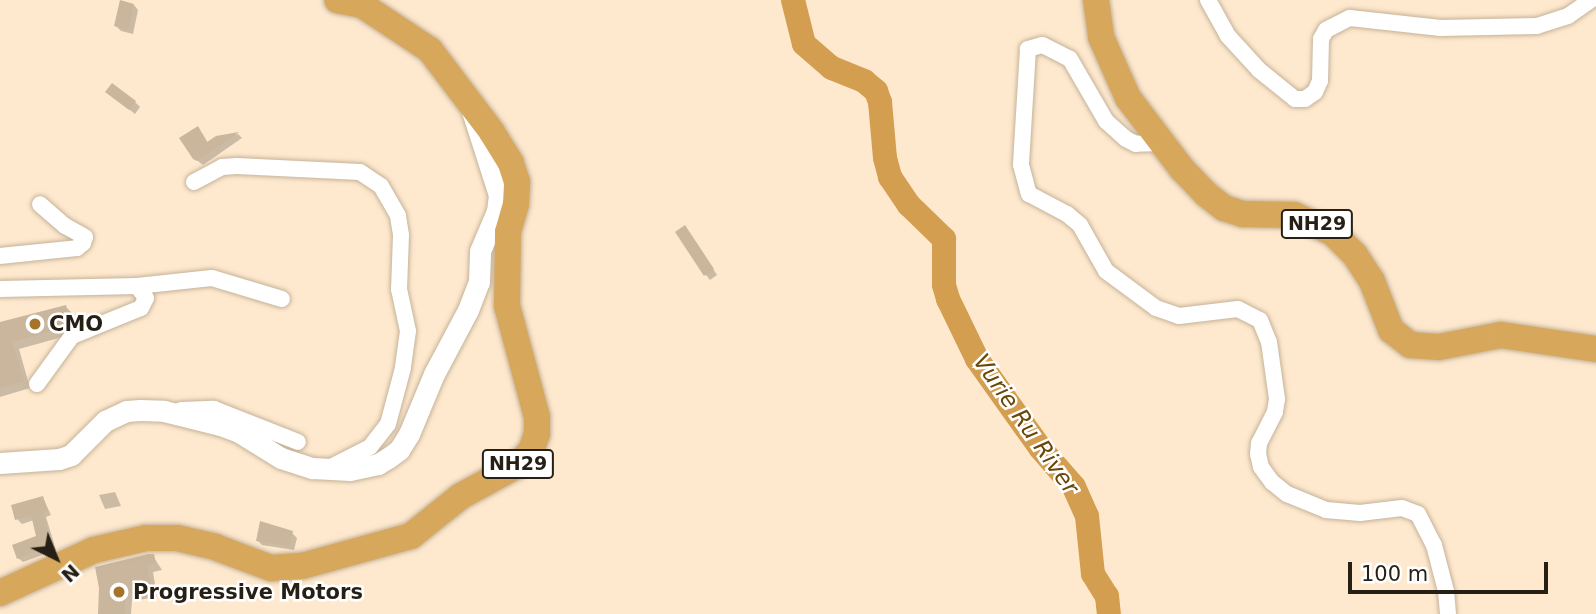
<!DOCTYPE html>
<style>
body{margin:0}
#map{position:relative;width:1596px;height:614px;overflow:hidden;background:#fee9ce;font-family:"DejaVu Sans",sans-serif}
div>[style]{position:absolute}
.shadow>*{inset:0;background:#0003}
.stream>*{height:4.5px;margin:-2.25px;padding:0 2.25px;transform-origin:2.25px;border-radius:2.25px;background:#d39e50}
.river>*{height:24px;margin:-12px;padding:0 12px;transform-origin:12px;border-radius:12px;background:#d39e50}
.building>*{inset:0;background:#c9b69c}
.roads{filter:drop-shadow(0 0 2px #c5b298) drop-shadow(0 0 2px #c5b298)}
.minor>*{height:16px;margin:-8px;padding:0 8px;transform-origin:8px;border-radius:8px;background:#fff}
.tertiary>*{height:21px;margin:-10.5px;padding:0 10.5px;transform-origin:10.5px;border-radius:10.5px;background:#fff}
.trunk>*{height:26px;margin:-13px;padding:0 13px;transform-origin:13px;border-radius:13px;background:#d7a85c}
.dots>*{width:19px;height:19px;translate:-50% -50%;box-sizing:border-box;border:4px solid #fff;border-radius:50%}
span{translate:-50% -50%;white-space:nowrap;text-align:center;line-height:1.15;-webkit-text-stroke:5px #fff;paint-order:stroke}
.shield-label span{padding:2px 5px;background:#fff;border:2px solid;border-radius:5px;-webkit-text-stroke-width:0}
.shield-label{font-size:19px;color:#261f15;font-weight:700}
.poi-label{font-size:21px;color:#261f15;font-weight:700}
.left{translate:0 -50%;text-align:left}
.water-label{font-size:23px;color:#6a4707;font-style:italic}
.north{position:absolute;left:21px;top:523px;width:70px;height:70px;-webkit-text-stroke:5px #fff;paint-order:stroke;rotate:137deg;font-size:19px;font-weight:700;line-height:28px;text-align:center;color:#261f15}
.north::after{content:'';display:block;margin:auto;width:24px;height:32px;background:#261f15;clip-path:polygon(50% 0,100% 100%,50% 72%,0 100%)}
.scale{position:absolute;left:1348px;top:562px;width:200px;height:32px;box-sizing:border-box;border:4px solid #261f15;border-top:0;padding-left:9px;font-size:21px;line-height:24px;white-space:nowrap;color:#261f15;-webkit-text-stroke:5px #fff;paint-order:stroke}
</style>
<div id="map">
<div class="shadow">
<i style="clip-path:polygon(134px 5px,138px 10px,133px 34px,121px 31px,116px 26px)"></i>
<i style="clip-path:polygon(112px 96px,135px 102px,140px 107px,135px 114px)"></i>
<i style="clip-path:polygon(202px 133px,208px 143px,216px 137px,238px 134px,242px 138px,203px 165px,194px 158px)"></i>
<i style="clip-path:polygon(689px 232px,717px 275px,710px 280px,706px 275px)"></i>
<i style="clip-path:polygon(66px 307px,73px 314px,77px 333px,19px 349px,30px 388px,0 397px,0 324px)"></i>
<i style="clip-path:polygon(115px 492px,121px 506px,105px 509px,99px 495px)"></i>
<i style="clip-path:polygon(43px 498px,51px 515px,46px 517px,56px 550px,23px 562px,18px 558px,39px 537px,34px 520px,22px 524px,17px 519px)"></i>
<i style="clip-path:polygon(292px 533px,297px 538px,294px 550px,262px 545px,257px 540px)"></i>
<i style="clip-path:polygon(153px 556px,162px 570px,153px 572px,157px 597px,132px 601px,131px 614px,100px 614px)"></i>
</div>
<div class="stream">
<i style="left:790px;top:0;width:4px;rotate:27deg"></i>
</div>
<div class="river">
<i style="left:793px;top:0;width:45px;rotate:76deg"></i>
<i style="left:804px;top:44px;width:37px;rotate:41deg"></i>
<i style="left:832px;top:68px;width:35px;rotate:22deg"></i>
<i style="left:864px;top:81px;width:16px;rotate:40deg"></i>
<i style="left:876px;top:91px;width:12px;rotate:70deg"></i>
<i style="left:880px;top:102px;width:56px;rotate:84.9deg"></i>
<i style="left:885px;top:158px;width:20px;rotate:75deg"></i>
<i style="left:890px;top:177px;width:34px;rotate:56deg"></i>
<i style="left:909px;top:205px;width:49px;rotate:44.2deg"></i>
<i style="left:944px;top:239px;width:46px;rotate:90deg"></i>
<i style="left:944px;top:285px;width:15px;rotate:74deg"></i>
<i style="left:948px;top:299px;width:67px;rotate:64.2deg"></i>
<i style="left:977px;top:359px;width:110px;rotate:54.6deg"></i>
<i style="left:1041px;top:449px;width:50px;rotate:49deg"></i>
<i style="left:1074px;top:487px;width:32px;rotate:66deg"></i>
<i style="left:1087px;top:516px;width:58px;rotate:84.1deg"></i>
<i style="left:1093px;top:574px;width:26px;rotate:58deg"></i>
<i style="left:1107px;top:596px;width:18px;rotate:84deg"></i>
</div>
<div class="building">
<i style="clip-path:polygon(120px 0,134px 4px,128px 30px,114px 26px)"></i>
<i style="clip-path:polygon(112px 83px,136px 101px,129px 110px,105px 92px)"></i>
<i style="clip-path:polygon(198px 126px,207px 142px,216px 136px,239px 132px,197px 161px,193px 159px,179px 138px)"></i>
<i style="clip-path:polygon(685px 225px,714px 269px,704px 276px,675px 232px)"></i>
<i style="clip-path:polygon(66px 305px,71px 325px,12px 342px,24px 381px,0 388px,0 322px)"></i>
<i style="clip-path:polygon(43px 496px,48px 511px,43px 512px,52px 545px,17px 559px,12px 545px,36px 536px,31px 515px,15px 520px,11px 505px)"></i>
<i style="clip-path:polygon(260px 521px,293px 531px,290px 546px,256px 541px)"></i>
<i style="clip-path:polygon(148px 554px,154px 554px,156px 563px,147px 565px,151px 591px,126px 594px,125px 614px,98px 614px,99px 588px,95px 567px)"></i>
</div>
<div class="roads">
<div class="minor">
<i style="left:1208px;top:0;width:41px;rotate:60.9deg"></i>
<i style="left:1228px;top:36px;width:46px;rotate:47.6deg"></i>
<i style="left:1259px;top:70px;width:46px;rotate:38.9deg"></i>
<i style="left:1295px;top:99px;width:10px"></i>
<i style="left:1305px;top:99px;width:12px;rotate:-35deg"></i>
<i style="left:1315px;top:92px;width:12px;rotate:-66deg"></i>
<i style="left:1320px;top:81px;width:42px;rotate:-88.6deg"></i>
<i style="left:1321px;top:39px;width:10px;rotate:-61deg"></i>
<i style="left:1326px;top:30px;width:27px;rotate:-27deg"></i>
<i style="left:1350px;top:18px;width:91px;rotate:6.3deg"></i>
<i style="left:1440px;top:28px;width:97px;rotate:-1.2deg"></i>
<i style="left:1537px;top:26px;width:33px;rotate:-18deg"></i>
<i style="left:1568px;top:16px;width:28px;rotate:-35deg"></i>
<i style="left:1160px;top:143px;width:24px;rotate:178deg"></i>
<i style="left:1136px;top:144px;width:11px;rotate:-153deg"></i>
<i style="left:1126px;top:139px;width:27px;rotate:-138deg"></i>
<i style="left:1106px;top:121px;width:72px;rotate:-120.1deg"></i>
<i style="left:1070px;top:59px;width:31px;rotate:-153deg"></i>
<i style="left:1042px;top:45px;width:15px;rotate:164deg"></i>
<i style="left:1028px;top:49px;width:116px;rotate:93.5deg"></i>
<i style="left:1021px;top:165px;width:30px;rotate:75deg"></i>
<i style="left:1029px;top:194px;width:43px;rotate:27.8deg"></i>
<i style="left:1067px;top:214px;width:17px;rotate:40deg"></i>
<i style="left:1080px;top:225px;width:53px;rotate:60.5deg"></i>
<i style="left:1106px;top:271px;width:62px;rotate:36.5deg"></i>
<i style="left:1156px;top:308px;width:24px;rotate:19deg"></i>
<i style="left:1179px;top:316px;width:59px;rotate:-6.8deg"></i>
<i style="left:1238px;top:309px;width:25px;rotate:27deg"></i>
<i style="left:1260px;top:320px;width:24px;rotate:68deg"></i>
<i style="left:1269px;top:342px;width:58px;rotate:82deg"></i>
<i style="left:1277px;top:399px;width:13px;rotate:99deg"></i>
<i style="left:1275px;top:412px;width:35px;rotate:117deg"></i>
<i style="left:1259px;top:443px;width:11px;rotate:95deg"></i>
<i style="left:1258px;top:454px;width:13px;rotate:77deg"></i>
<i style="left:1261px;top:467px;width:19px;rotate:54deg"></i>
<i style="left:1272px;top:482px;width:19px;rotate:39deg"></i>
<i style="left:1287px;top:494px;width:42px;rotate:22.3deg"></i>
<i style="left:1326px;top:510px;width:34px;rotate:5deg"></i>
<i style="left:1360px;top:513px;width:42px;rotate:-6.8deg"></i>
<i style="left:1402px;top:508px;width:17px;rotate:21deg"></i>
<i style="left:1418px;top:514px;width:35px;rotate:63deg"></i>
<i style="left:1434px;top:545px;width:48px;rotate:75.4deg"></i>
<i style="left:1446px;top:591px;width:23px;rotate:85deg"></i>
<i style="left:194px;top:182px;width:32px;rotate:-28deg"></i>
<i style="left:222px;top:167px;width:15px;rotate:-4deg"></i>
<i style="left:237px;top:166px;width:123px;rotate:2.8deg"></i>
<i style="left:360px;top:172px;width:25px;rotate:34deg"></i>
<i style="left:381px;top:186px;width:34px;rotate:60deg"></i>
<i style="left:398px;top:216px;width:19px;rotate:81deg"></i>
<i style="left:401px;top:235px;width:54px;rotate:92.1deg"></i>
<i style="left:399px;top:289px;width:43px;rotate:77.9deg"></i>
<i style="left:408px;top:331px;width:37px;rotate:98deg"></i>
<i style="left:403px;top:368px;width:58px;rotate:105deg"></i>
<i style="left:388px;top:424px;width:29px;rotate:128deg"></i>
<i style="left:370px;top:447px;width:48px;rotate:152.9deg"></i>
<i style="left:0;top:256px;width:77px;rotate:-5.9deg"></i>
<i style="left:77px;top:248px;width:8px;rotate:-40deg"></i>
<i style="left:83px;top:243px;width:6px;rotate:-72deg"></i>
<i style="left:85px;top:237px;width:23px;rotate:-151deg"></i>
<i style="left:65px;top:226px;width:33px;rotate:-139deg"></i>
<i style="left:0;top:289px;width:137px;rotate:-1.3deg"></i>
<i style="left:137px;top:286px;width:75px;rotate:-6.1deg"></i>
<i style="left:212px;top:278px;width:73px;rotate:16.7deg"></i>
<i style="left:37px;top:384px;width:59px;rotate:-53.9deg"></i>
<i style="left:72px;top:336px;width:74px;rotate:-22.1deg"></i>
<i style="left:141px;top:308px;width:11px;rotate:-63deg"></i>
<i style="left:146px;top:298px;width:15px;rotate:-127deg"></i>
<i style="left:181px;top:410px;width:33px;rotate:-2deg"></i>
<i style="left:214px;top:409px;width:90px;rotate:21.4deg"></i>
</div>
<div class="tertiary">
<i style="left:0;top:463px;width:59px;rotate:-3.9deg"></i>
<i style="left:59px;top:459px;width:13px;rotate:-18deg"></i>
<i style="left:71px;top:455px;width:48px;rotate:-45deg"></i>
<i style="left:105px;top:421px;width:23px;rotate:-25deg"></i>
<i style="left:126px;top:411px;width:14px;rotate:-4deg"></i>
<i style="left:140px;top:410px;width:24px;rotate:2deg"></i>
<i style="left:164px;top:411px;width:58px;rotate:14deg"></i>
<i style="left:220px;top:425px;width:20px;rotate:20deg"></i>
<i style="left:239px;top:432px;width:49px;rotate:31.8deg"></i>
<i style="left:281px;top:458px;width:33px;rotate:18deg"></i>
<i style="left:312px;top:468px;width:38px;rotate:3deg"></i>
<i style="left:350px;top:470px;width:29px;rotate:-12deg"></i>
<i style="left:378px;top:464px;width:12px;rotate:-31deg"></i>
<i style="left:388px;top:458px;width:14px;rotate:-36deg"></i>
<i style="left:399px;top:450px;width:19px;rotate:-58deg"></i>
<i style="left:409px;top:434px;width:65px;rotate:-67.4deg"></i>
<i style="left:434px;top:374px;width:72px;rotate:-62deg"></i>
<i style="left:468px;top:310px;width:30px;rotate:-69deg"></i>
<i style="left:479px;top:282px;width:31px;rotate:-88deg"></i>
<i style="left:480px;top:251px;width:43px;rotate:-67deg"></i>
<i style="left:497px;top:211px;width:16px;rotate:-83deg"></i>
<i style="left:499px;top:195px;width:91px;rotate:-107.8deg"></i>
</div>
<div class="trunk">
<i style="left:1096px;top:0;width:37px;rotate:82deg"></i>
<i style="left:1101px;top:37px;width:67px;rotate:66.1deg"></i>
<i style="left:1128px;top:98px;width:89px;rotate:52.7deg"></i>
<i style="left:1182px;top:169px;width:35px;rotate:46deg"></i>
<i style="left:1206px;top:194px;width:23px;rotate:38deg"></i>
<i style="left:1224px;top:208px;width:20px;rotate:18deg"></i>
<i style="left:1243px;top:214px;width:51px;rotate:1.1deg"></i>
<i style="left:1294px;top:215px;width:43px;rotate:24.8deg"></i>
<i style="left:1333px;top:233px;width:31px;rotate:45deg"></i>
<i style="left:1355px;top:255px;width:31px;rotate:57deg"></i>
<i style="left:1372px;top:281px;width:53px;rotate:68.8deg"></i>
<i style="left:1391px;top:330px;width:24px;rotate:38deg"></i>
<i style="left:1410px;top:345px;width:29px;rotate:4deg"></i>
<i style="left:1439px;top:347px;width:63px;rotate:-11deg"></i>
<i style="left:1501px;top:335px;width:96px;rotate:8.4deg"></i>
<i style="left:0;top:593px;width:103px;rotate:-24.6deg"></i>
<i style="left:94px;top:550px;width:53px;rotate:-13deg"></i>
<i style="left:146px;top:538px;width:31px"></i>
<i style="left:177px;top:538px;width:39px;rotate:13deg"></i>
<i style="left:215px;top:547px;width:60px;rotate:20.6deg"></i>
<i style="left:271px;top:568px;width:31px;rotate:-4deg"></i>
<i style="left:302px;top:566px;width:113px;rotate:-15.4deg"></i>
<i style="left:411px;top:536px;width:64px;rotate:-38.7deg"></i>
<i style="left:461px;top:496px;width:63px;rotate:-28.6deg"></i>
<i style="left:516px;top:466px;width:21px;rotate:-45deg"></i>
<i style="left:531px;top:451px;width:18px;rotate:-71deg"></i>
<i style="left:537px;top:434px;width:17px;rotate:-90deg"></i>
<i style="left:537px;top:417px;width:115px;rotate:-105.1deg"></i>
<i style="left:507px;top:306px;width:74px;rotate:-89.2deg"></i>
<i style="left:508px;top:232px;width:29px;rotate:-74deg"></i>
<i style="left:516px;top:204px;width:22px;rotate:-87deg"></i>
<i style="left:517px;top:182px;width:20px;rotate:-108deg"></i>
<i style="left:511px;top:163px;width:36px;rotate:-122deg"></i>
<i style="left:492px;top:132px;width:103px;rotate:-127.1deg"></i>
<i style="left:430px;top:50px;width:82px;rotate:-146.5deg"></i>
<i style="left:362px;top:5px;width:25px;rotate:-169deg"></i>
</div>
</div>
<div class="dots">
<i style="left:35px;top:324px;background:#a47428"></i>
<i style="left:119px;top:592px;background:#a47428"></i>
</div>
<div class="shield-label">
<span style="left:1317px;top:224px">NH29</span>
<span style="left:518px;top:464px">NH29</span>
</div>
<div class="poi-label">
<span class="left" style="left:49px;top:324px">CMO</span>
<span class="left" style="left:133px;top:592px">Progressive Motors</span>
</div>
<div class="water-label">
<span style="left:1026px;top:424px;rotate:55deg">Vurie Ru River</span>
</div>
<div class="north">N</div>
<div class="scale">100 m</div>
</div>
